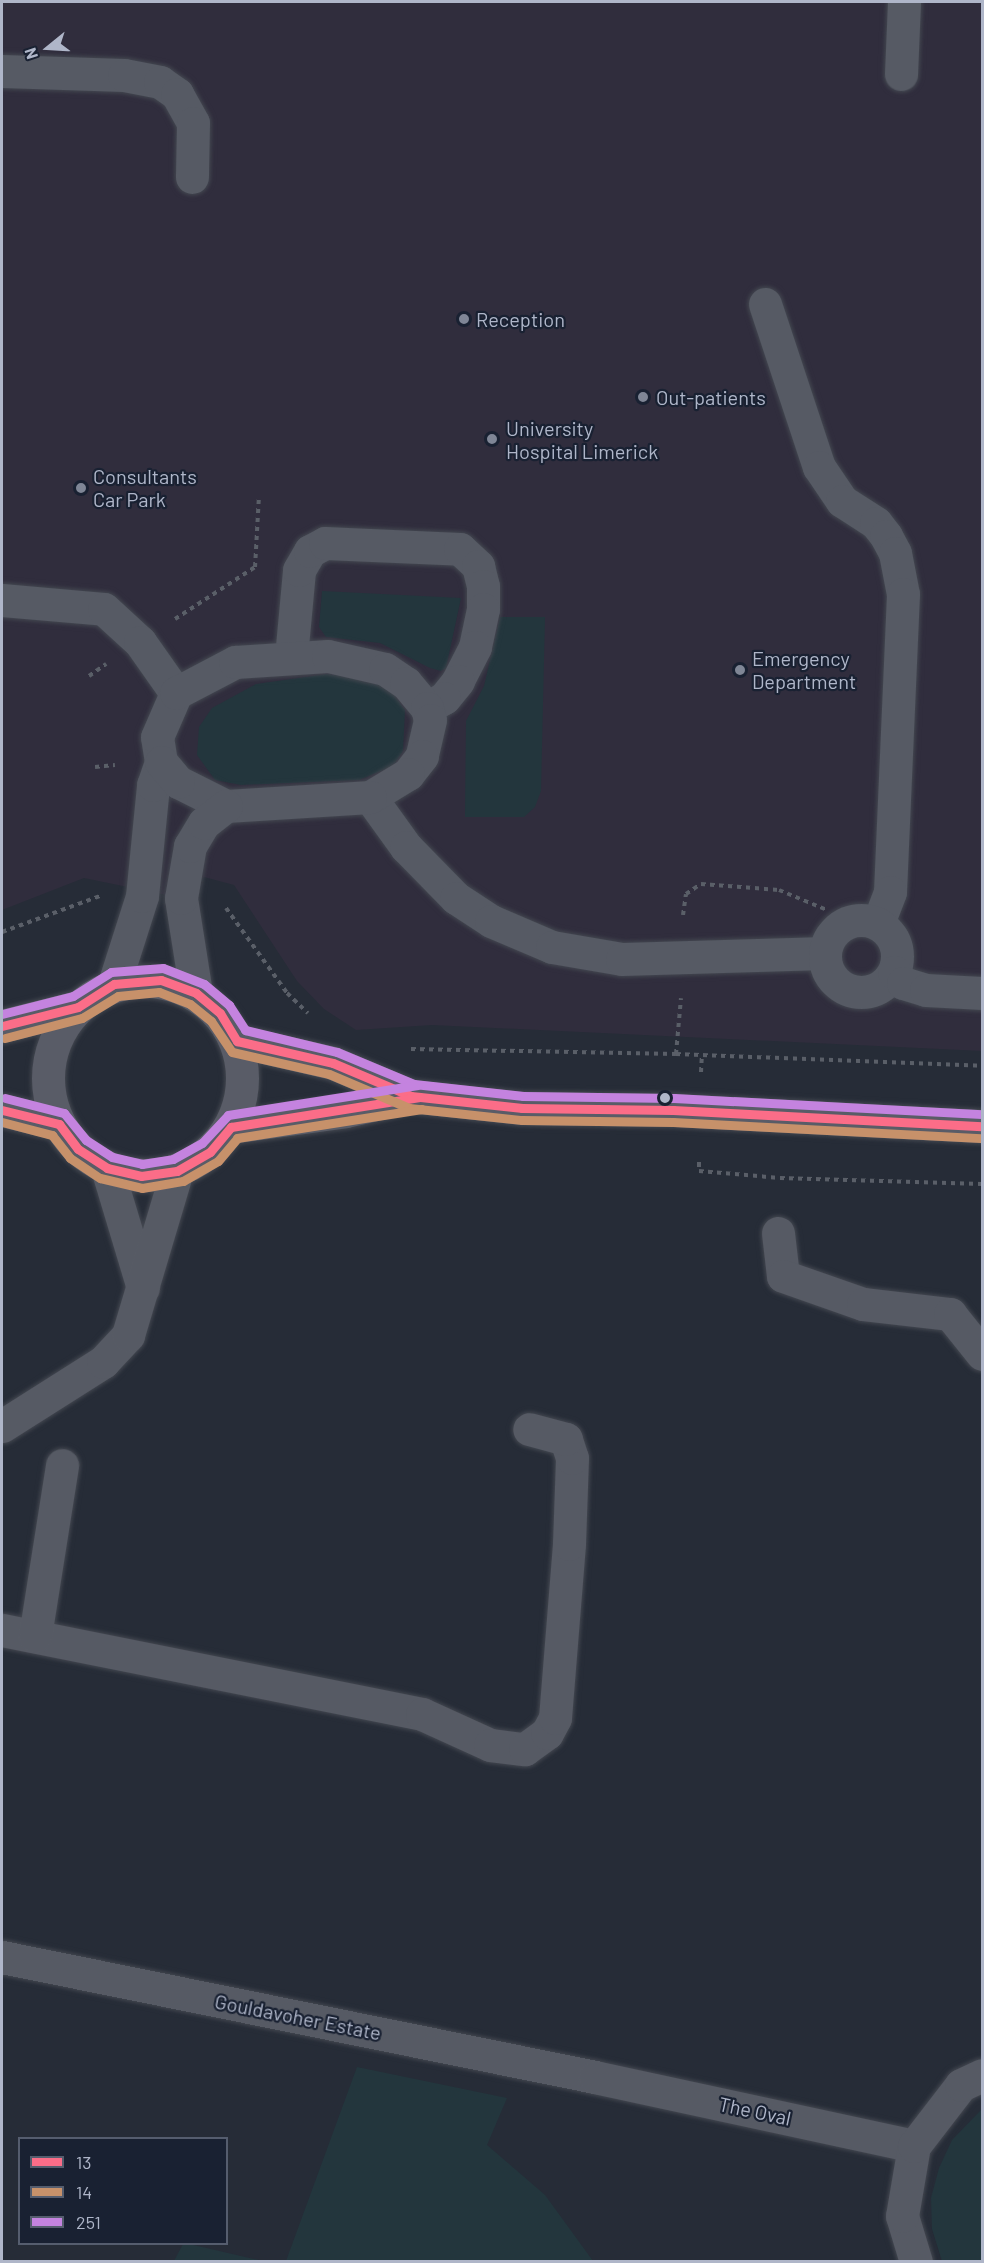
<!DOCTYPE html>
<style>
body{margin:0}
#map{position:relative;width:984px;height:2263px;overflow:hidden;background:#262c37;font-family:Barlow,sans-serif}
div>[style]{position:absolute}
.medical>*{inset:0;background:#302d3d}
.green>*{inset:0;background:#23363d}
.path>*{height:4px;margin-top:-2px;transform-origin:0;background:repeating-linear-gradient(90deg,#5a5f68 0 4.5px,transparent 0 9px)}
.roads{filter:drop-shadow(0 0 2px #434750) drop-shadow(0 0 2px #434750)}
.minor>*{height:33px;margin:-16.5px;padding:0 16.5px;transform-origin:16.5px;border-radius:16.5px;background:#565a64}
.minor>.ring{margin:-16.5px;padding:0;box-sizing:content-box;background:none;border:33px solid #565a64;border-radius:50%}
.major>*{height:33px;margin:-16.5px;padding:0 16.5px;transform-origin:16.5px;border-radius:16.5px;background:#595c67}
.major>.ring{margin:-16.5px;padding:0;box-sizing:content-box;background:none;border:33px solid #595c67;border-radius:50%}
.bus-1>*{height:9px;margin:-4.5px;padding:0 4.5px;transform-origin:4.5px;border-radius:4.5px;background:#fb6d88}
.bus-2>*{height:9px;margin:-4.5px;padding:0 4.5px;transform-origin:4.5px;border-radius:4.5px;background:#c7916a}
.bus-3>*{height:9px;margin:-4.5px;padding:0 4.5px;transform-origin:4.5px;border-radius:4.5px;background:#c483df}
.dots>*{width:16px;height:16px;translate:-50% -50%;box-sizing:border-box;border:3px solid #192132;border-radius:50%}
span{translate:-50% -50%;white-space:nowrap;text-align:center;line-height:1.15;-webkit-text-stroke:4.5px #192132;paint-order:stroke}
.poi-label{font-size:20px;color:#afb6c9}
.left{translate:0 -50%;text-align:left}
.street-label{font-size:20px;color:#afb6c9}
.frame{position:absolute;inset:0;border:3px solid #afb6c9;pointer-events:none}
.legend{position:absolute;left:18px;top:2137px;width:210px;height:108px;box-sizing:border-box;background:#192132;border:2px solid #555d6e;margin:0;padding:8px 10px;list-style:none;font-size:18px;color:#afb6c9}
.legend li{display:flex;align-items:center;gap:12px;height:30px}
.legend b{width:30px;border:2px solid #555d6e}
.north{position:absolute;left:18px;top:18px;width:60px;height:60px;-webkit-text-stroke:4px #192132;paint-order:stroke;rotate:252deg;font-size:16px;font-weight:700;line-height:24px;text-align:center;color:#afb6c9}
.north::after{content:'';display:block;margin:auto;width:21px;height:27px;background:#afb6c9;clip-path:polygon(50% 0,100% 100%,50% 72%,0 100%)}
</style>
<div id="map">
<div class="medical">
<i style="clip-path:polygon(2px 2px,982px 2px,982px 1051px,432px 1025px,356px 1030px,324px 1009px,297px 981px,234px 885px,204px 877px,181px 898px,84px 878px,2px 910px)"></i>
</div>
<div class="green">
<i style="clip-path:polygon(322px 591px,461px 598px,446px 668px,441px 671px,430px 668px,380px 643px,326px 637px,319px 627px)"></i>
<i style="clip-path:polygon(500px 617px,545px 617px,541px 791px,535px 807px,524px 817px,465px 817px,466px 721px,484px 686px)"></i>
<i style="clip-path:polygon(327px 674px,371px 680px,391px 691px,405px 710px,403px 751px,393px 766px,359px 780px,241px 785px,215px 780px,197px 755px,199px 727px,212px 708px,256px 684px)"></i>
<i style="clip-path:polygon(357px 2067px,507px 2098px,487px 2145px,545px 2195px,593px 2261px,286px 2261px)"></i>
<i style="clip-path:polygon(982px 2109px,982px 2261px,942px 2261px,932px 2229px,931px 2198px,939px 2168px,952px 2140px)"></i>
<i style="clip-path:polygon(183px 2244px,189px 2244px,263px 2261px,174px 2261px)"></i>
</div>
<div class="path">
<i style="left:175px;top:619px;width:95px;rotate:-33deg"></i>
<i style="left:255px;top:567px;width:72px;rotate:-86.8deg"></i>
<i style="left:89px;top:676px;width:21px;rotate:-35deg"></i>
<i style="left:95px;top:767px;width:20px;rotate:-6deg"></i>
<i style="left:226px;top:908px;width:105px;rotate:54.3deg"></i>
<i style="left:287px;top:993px;width:29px;rotate:44deg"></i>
<i style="left:683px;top:915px;width:21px;rotate:-82deg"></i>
<i style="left:686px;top:894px;width:18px;rotate:-34deg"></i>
<i style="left:701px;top:884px;width:78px;rotate:4.4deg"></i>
<i style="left:779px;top:890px;width:52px;rotate:22.6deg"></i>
<i style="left:2px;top:932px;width:104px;rotate:-20.2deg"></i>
<i style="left:411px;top:1049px;width:265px;rotate:1.1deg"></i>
<i style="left:676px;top:1054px;width:306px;rotate:2.2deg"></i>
<i style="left:676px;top:1054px;width:56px;rotate:-84.9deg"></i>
<i style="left:701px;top:1072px;width:17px;rotate:-87deg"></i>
<i style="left:699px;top:1162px;width:9px;rotate:90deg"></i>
<i style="left:699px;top:1171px;width:81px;rotate:4.9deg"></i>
<i style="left:780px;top:1178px;width:202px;rotate:1.7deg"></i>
</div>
<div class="roads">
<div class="minor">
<i style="left:2px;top:71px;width:122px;rotate:1.9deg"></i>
<i style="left:124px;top:75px;width:37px;rotate:11deg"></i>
<i style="left:160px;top:82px;width:21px;rotate:35deg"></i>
<i style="left:177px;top:94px;width:33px;rotate:61deg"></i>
<i style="left:193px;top:123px;width:54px;rotate:91.1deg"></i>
<i style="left:901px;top:74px;width:72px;rotate:-87.6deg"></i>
<i style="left:765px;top:304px;width:172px;rotate:71.7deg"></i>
<i style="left:819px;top:467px;width:41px;rotate:55.9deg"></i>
<i style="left:842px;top:501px;width:40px;rotate:32.9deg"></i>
<i style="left:876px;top:523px;width:16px;rotate:52deg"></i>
<i style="left:886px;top:536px;width:19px;rotate:62deg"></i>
<i style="left:895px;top:553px;width:42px;rotate:79deg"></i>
<i style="left:903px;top:594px;width:298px;rotate:92.5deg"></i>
<i style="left:890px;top:892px;width:33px;rotate:111deg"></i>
<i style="left:2px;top:600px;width:102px;rotate:5deg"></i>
<i style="left:104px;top:609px;width:49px;rotate:42.5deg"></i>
<i style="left:140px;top:642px;width:62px;rotate:54.8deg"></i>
<i style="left:291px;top:657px;width:87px;rotate:-84.7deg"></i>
<i style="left:299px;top:570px;width:22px;rotate:-60deg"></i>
<i style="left:310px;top:551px;width:17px;rotate:-28deg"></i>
<i style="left:325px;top:543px;width:135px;rotate:2.5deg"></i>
<i style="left:460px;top:549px;width:25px;rotate:43deg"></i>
<i style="left:478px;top:566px;width:21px;rotate:76deg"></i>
<i style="left:483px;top:586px;width:23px;rotate:90deg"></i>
<i style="left:483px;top:609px;width:39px;rotate:102deg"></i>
<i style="left:475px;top:647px;width:38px;rotate:117deg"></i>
<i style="left:458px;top:681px;width:22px;rotate:129deg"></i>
<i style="left:444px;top:698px;width:20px;rotate:150deg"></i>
<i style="left:370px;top:797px;width:62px;rotate:54.2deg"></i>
<i style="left:406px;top:847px;width:71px;rotate:45.6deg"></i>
<i style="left:456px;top:898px;width:42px;rotate:33.3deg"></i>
<i style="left:491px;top:921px;width:66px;rotate:23.1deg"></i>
<i style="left:552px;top:947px;width:71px;rotate:9.7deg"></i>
<i style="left:622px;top:959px;width:203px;rotate:-1.7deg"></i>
<i class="ring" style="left:825px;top:920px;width:39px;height:39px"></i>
<i style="left:894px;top:972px;width:14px;rotate:51deg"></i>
<i style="left:903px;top:983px;width:24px;rotate:17deg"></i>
<i style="left:926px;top:990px;width:56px;rotate:3.1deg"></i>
<i style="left:114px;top:984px;width:92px;rotate:-72.3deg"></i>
<i style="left:142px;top:896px;width:112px;rotate:-84.3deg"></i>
<i style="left:153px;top:785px;width:24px;rotate:-71deg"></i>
<i style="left:161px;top:762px;width:25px;rotate:-99deg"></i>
<i style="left:157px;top:737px;width:48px;rotate:-66.6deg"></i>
<i style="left:176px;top:693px;width:67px;rotate:-27.7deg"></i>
<i style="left:235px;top:662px;width:93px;rotate:-3.7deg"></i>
<i style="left:328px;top:656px;width:58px;rotate:12.8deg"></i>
<i style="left:385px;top:669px;width:25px;rotate:34deg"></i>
<i style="left:406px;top:683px;width:33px;rotate:50deg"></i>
<i style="left:427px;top:708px;width:12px;rotate:76deg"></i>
<i style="left:430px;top:720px;width:37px;rotate:103deg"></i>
<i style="left:422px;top:756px;width:23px;rotate:128deg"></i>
<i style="left:408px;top:774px;width:44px;rotate:148.8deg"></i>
<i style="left:370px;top:797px;width:144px;rotate:176.4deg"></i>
<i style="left:226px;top:806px;width:54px;rotate:-153.4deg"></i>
<i style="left:178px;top:782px;width:26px;rotate:-130deg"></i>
<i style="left:196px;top:993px;width:96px;rotate:-99deg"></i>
<i style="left:181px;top:898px;width:53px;rotate:-80.2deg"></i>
<i style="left:190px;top:846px;width:27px;rotate:-59deg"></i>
<i style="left:204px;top:823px;width:28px;rotate:-38deg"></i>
<i style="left:107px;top:1168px;width:125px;rotate:73.3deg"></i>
<i style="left:778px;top:1233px;width:43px;rotate:83.4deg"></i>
<i style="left:783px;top:1276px;width:85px;rotate:19.3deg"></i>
<i style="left:863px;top:1304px;width:88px;rotate:6.6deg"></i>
<i style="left:950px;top:1314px;width:51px;rotate:51.3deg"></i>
<i style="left:2px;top:1426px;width:120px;rotate:-32.4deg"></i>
<i style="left:103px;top:1362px;width:37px;rotate:-47deg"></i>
<i style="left:128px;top:1335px;width:171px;rotate:-73.4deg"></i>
<i style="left:2px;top:1630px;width:428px;rotate:11.3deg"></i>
<i style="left:422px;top:1714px;width:75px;rotate:24.5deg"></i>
<i style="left:490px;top:1745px;width:35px;rotate:7deg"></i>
<i style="left:525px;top:1749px;width:27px;rotate:-36deg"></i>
<i style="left:547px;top:1733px;width:17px;rotate:-62deg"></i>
<i style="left:555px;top:1718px;width:175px;rotate:-85.4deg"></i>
<i style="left:569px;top:1544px;width:86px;rotate:-88deg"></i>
<i style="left:572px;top:1458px;width:20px;rotate:-108deg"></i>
<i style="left:566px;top:1439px;width:38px;rotate:-165deg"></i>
<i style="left:35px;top:1636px;width:173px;rotate:-81deg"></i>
<i style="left:2px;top:1957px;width:605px;rotate:11.44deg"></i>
<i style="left:595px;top:2077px;width:326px;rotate:12.2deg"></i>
<i style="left:916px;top:2262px;width:48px;rotate:-106.9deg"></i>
<i style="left:902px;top:2216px;width:71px;rotate:-80.3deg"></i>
<i style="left:914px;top:2146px;width:77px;rotate:-52.4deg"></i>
<i style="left:961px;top:2085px;width:23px;rotate:-25deg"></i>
</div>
<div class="major">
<i class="ring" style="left:48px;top:981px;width:161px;height:161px"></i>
<i style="left:2px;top:1026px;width:78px;rotate:-14deg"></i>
<i style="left:237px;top:1041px;width:98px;rotate:12.9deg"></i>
<i style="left:333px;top:1063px;width:85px;rotate:22.9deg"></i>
<i style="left:411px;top:1096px;width:112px;rotate:6.2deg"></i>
<i style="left:522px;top:1108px;width:151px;rotate:0.8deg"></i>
<i style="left:673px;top:1110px;width:309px;rotate:3deg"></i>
<i style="left:2px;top:1110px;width:59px;rotate:13.8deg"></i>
<i style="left:231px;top:1127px;width:116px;rotate:-7.9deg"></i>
<i style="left:346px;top:1111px;width:67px;rotate:-13deg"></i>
</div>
</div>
<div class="bus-1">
<i style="left:2px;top:1026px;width:78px;rotate:-14deg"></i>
<i style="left:78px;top:1007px;width:43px;rotate:-32.6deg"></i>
<i style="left:114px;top:984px;width:47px;rotate:-4.9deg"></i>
<i style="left:161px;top:980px;width:37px;rotate:20deg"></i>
<i style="left:196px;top:993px;width:31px;rotate:40deg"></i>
<i style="left:220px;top:1013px;width:33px;rotate:59deg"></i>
<i style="left:237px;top:1041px;width:98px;rotate:12.9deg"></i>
<i style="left:333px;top:1063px;width:85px;rotate:22.9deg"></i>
<i style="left:411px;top:1096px;width:112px;rotate:6.2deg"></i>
<i style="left:522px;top:1108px;width:151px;rotate:0.8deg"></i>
<i style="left:673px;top:1110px;width:309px;rotate:3deg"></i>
<i style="left:2px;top:1110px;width:59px;rotate:13.8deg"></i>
<i style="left:59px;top:1124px;width:31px;rotate:53deg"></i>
<i style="left:78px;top:1149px;width:35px;rotate:33deg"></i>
<i style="left:107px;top:1168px;width:35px;rotate:13deg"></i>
<i style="left:141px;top:1176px;width:36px;rotate:-8deg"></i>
<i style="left:177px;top:1171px;width:38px;rotate:-30deg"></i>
<i style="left:210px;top:1152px;width:33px;rotate:-50deg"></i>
<i style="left:231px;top:1127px;width:191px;rotate:-9deg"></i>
</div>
<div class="bus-2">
<i style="left:5px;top:1038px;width:80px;rotate:-14.6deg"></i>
<i style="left:82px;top:1018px;width:42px;rotate:-31.4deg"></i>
<i style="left:118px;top:996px;width:41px;rotate:-5.6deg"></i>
<i style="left:159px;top:992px;width:33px;rotate:21deg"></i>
<i style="left:190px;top:1004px;width:27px;rotate:39deg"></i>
<i style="left:211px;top:1021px;width:37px;rotate:56deg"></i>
<i style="left:232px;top:1052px;width:99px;rotate:12.8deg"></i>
<i style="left:329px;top:1074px;width:87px;rotate:23deg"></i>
<i style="left:409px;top:1108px;width:114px;rotate:6.1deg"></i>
<i style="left:522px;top:1120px;width:151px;rotate:0.8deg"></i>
<i style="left:673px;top:1122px;width:308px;rotate:3deg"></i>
<i style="left:2px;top:1122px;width:52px;rotate:14.6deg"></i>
<i style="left:52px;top:1135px;width:29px;rotate:52deg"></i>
<i style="left:70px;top:1158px;width:36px;rotate:34deg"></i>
<i style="left:100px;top:1178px;width:43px;rotate:13.4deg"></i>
<i style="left:142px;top:1188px;width:42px;rotate:-9.7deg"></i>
<i style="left:183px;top:1181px;width:40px;rotate:-29.7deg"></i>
<i style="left:218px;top:1161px;width:30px;rotate:-50deg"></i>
<i style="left:237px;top:1138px;width:187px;rotate:-8.9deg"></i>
</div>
<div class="bus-3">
<i style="left:2px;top:1014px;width:73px;rotate:-14.2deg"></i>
<i style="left:73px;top:996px;width:45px;rotate:-32.3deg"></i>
<i style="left:111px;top:972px;width:52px;rotate:-4.4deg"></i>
<i style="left:163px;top:968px;width:44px;rotate:21.3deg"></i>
<i style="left:204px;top:984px;width:33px;rotate:40deg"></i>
<i style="left:229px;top:1005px;width:30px;rotate:57deg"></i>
<i style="left:245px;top:1030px;width:95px;rotate:13.4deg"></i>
<i style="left:337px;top:1052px;width:83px;rotate:22.6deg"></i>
<i style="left:414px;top:1084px;width:110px;rotate:6.3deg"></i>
<i style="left:523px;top:1096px;width:151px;rotate:0.8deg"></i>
<i style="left:674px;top:1098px;width:308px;rotate:3deg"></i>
<i style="left:5px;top:1098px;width:61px;rotate:14.3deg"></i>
<i style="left:64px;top:1113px;width:35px;rotate:51deg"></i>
<i style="left:86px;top:1140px;width:31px;rotate:33deg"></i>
<i style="left:112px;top:1157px;width:31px;rotate:13deg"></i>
<i style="left:142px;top:1164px;width:31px;rotate:-9deg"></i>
<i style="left:173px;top:1159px;width:33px;rotate:-29deg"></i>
<i style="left:202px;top:1143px;width:38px;rotate:-47deg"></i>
<i style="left:228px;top:1115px;width:192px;rotate:-9deg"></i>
</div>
<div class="dots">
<i style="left:464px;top:319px;background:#7f8696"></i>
<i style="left:643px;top:397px;background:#7f8696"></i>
<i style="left:492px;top:439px;background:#7f8696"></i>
<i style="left:81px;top:488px;background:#7f8696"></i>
<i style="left:740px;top:670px;background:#7f8696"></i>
<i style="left:665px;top:1098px;background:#afb6c9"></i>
</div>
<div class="poi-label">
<span class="left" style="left:476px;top:319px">Reception</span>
<span class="left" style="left:656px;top:397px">Out-patients</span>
<span class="left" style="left:506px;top:440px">University<br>Hospital Limerick</span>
<span class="left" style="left:93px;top:488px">Consultants<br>Car Park</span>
<span class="left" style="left:752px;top:670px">Emergency<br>Department</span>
</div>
<div class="street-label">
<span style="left:298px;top:2017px;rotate:11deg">Gouldavoher Estate</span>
<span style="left:755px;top:2111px;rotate:12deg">The Oval</span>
</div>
<div class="frame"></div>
<ul class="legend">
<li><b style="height:8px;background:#fb6d88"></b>13</li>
<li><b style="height:8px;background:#c7916a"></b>14</li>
<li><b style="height:8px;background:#c483df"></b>251</li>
</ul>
<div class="north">N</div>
</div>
